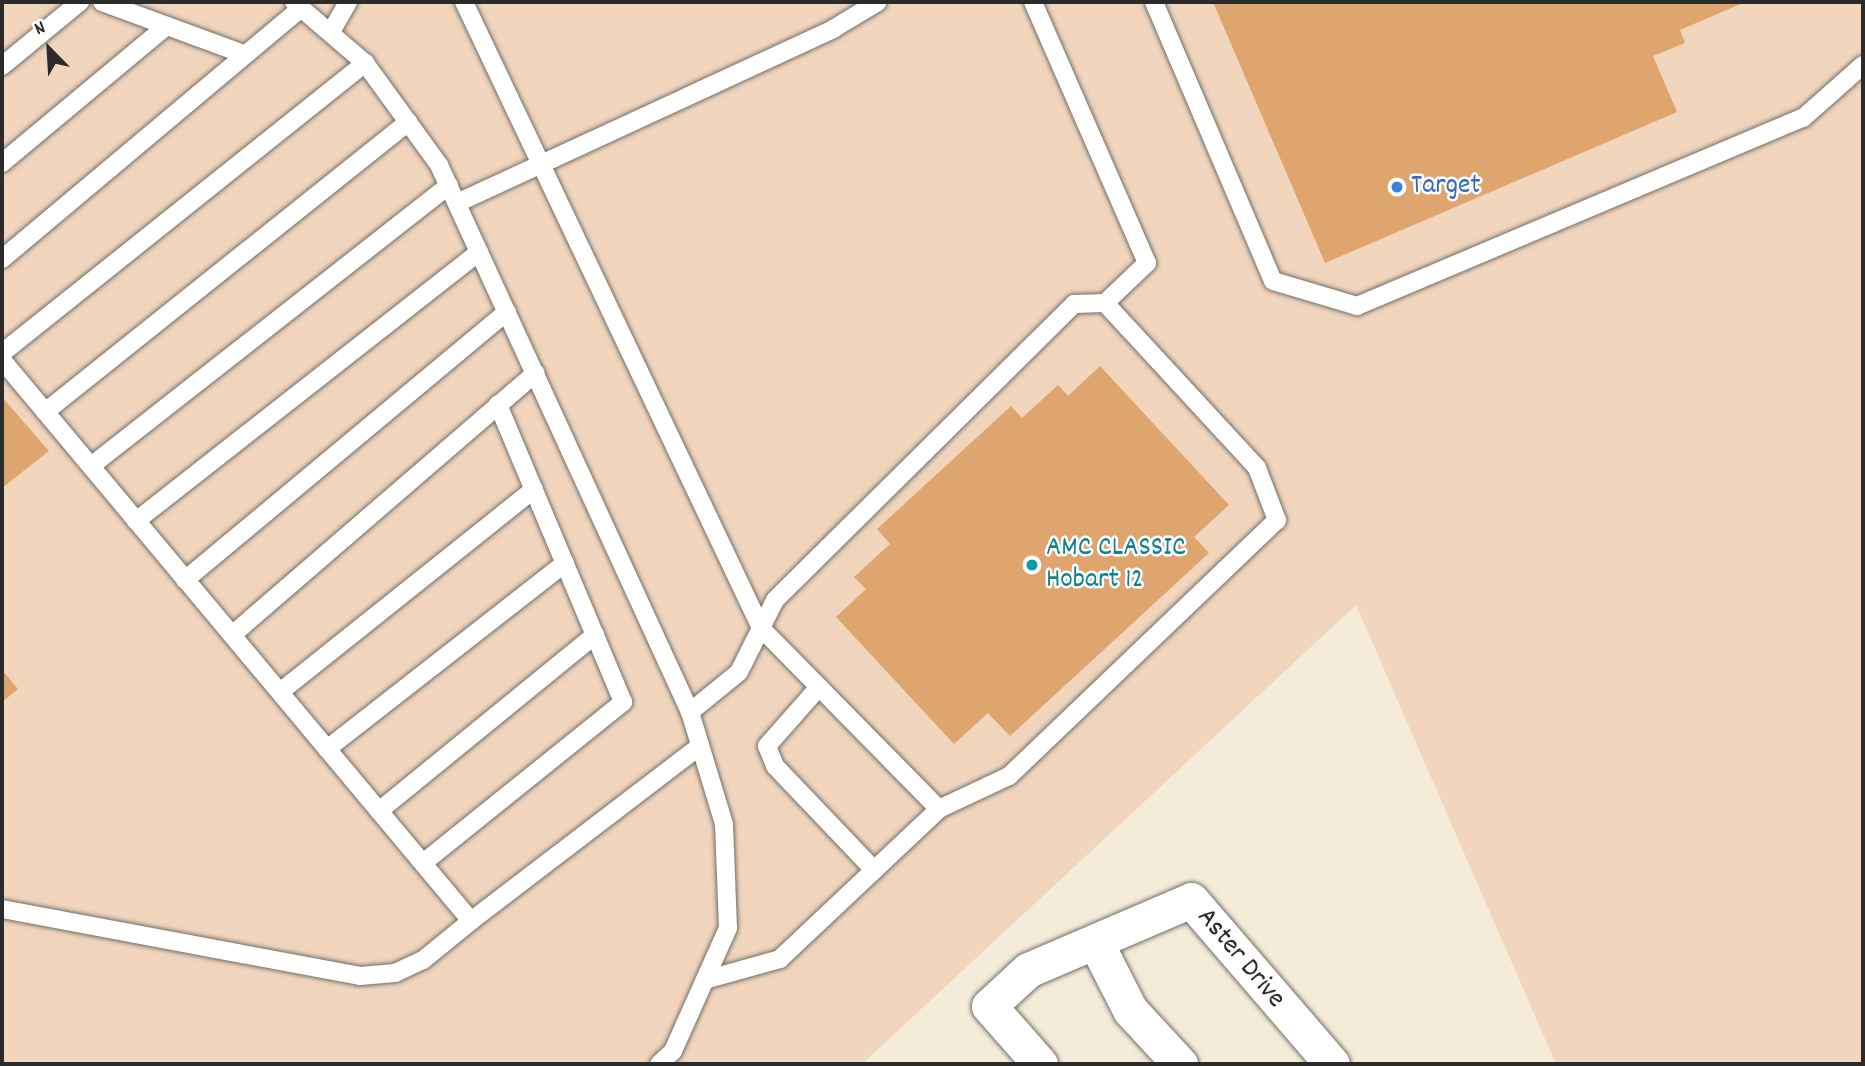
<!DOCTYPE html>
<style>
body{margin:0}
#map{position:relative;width:1865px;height:1066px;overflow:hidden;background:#f4ecd8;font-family:Dekko,sans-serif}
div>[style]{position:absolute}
.built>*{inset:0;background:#f1d5bd}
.building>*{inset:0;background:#dea56e}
.roads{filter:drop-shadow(0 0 2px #716f68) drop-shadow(0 0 2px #716f68)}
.lane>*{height:18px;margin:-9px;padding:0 9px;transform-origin:9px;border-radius:9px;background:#fff}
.street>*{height:35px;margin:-17.5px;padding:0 17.5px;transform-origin:17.5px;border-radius:17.5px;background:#fff}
.dots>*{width:19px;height:19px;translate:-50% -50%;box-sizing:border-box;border:4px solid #fff;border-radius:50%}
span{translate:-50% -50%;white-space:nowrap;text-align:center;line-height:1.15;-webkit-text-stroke:5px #fff;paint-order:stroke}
.shop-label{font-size:28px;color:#366cbe}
.left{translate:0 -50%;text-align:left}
.culture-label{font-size:28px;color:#0d838f}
.street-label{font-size:28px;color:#2b2b2b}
.frame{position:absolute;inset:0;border:4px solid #2b2b2b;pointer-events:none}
.north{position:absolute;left:14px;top:14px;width:70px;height:70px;-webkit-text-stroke:5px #fff;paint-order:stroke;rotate:336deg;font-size:19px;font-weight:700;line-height:28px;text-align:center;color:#2b2b2b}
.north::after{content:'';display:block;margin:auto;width:24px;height:32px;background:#2b2b2b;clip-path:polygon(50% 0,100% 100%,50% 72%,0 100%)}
</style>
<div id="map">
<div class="built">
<i style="clip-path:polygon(2px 2px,1863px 2px,1863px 1064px,1556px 1064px,1356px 605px,862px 1064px,2px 1064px)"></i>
</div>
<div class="building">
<i style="clip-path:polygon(1213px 2px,1745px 2px,1680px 30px,1685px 43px,1653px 56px,1677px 112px,1325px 263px)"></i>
<i style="clip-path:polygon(1100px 366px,1229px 505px,1194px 537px,1209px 553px,1010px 736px,988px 713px,954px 744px,836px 617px,866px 589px,854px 577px,890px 544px,877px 529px,1011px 406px,1022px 418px,1058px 385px,1068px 396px)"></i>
<i style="clip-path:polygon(2px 397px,49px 451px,2px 488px)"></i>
<i style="clip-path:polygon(2px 670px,18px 689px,2px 702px)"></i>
</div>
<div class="roads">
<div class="lane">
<i style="left:102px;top:2px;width:150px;rotate:20.2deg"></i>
<i style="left:294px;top:2px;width:94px;rotate:40.7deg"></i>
<i style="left:365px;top:63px;width:126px;rotate:54deg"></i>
<i style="left:439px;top:165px;width:602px;rotate:65.35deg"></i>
<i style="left:690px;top:712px;width:117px;rotate:73.1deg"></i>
<i style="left:724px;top:824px;width:104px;rotate:87.8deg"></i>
<i style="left:728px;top:928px;width:135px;rotate:114.1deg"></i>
<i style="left:673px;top:1051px;width:19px;rotate:137deg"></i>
<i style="left:464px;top:2px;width:693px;rotate:64.62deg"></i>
<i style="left:761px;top:628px;width:254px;rotate:45.5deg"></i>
<i style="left:1033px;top:2px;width:285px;rotate:66.4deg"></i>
<i style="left:1147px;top:263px;width:58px;rotate:136.4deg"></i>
<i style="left:1154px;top:2px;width:303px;rotate:66.9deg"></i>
<i style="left:1273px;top:281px;width:88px;rotate:16.6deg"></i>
<i style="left:1357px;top:306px;width:484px;rotate:-22.9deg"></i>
<i style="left:1803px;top:118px;width:80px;rotate:-41.5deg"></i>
<i style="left:332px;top:30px;width:32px;rotate:-60deg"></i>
<i style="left:2px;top:66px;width:101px;rotate:-39.4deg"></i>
<i style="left:2px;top:163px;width:212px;rotate:-39.8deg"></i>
<i style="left:457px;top:203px;width:414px;rotate:-24.8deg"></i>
<i style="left:833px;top:29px;width:52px;rotate:-31deg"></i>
<i style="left:2px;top:259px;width:390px;rotate:-40deg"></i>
<i style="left:2px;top:353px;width:465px;rotate:-38.6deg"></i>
<i style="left:2px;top:360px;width:731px;rotate:50.1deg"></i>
<i style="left:471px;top:921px;width:288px;rotate:-37.4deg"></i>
<i style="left:45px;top:412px;width:465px;rotate:-38.6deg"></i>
<i style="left:91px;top:466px;width:455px;rotate:-38.1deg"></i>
<i style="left:136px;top:521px;width:436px;rotate:-38.1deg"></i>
<i style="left:185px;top:580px;width:419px;rotate:-39.8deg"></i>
<i style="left:232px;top:635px;width:401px;rotate:-40.8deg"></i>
<i style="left:819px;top:687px;width:79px;rotate:131.4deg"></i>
<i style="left:767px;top:746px;width:22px;rotate:68deg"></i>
<i style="left:775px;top:766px;width:144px;rotate:46.4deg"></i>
<i style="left:280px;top:692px;width:325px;rotate:-38.6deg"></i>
<i style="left:690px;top:712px;width:63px;rotate:-39.2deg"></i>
<i style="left:739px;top:672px;width:80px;rotate:-63.4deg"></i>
<i style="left:775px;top:600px;width:421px;rotate:-44.7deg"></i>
<i style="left:1074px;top:304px;width:31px;rotate:-2deg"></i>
<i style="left:1105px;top:303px;width:224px;rotate:47.3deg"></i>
<i style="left:1257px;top:468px;width:56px;rotate:69deg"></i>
<i style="left:1277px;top:520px;width:371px;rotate:136.3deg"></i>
<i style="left:1009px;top:776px;width:77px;rotate:154.8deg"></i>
<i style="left:939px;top:809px;width:219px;rotate:136.7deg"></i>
<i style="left:780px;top:959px;width:78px;rotate:164.4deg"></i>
<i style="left:327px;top:749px;width:302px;rotate:-38deg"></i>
<i style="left:379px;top:811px;width:279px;rotate:-39.2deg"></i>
<i style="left:423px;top:863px;width:257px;rotate:-38.8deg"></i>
<i style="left:623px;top:702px;width:323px;rotate:-112.8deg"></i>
<i style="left:2px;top:909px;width:364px;rotate:10.6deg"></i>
<i style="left:360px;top:976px;width:35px;rotate:-5deg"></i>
<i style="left:395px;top:973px;width:31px;rotate:-25deg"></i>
<i style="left:423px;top:960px;width:62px;rotate:-39.1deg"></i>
</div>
<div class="street">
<i style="left:1096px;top:943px;width:75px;rotate:63.1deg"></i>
<i style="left:1130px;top:1010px;width:74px;rotate:47.2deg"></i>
<i style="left:1040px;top:1064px;width:77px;rotate:-131.3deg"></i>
<i style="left:989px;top:1006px;width:53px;rotate:-42.7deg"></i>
<i style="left:1028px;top:970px;width:177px;rotate:-23.2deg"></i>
<i style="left:1191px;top:900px;width:216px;rotate:49.3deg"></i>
</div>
</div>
<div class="dots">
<i style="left:1397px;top:187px;background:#3f7fe0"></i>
<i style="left:1032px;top:565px;background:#0f9aa8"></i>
</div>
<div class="shop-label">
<span class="left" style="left:1411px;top:187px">Target</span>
</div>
<div class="culture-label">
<span class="left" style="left:1046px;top:565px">AMC CLASSIC<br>Hobart 12</span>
</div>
<div class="street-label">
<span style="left:1240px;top:959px;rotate:50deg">Aster Drive</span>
</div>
<div class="frame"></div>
<div class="north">N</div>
</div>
